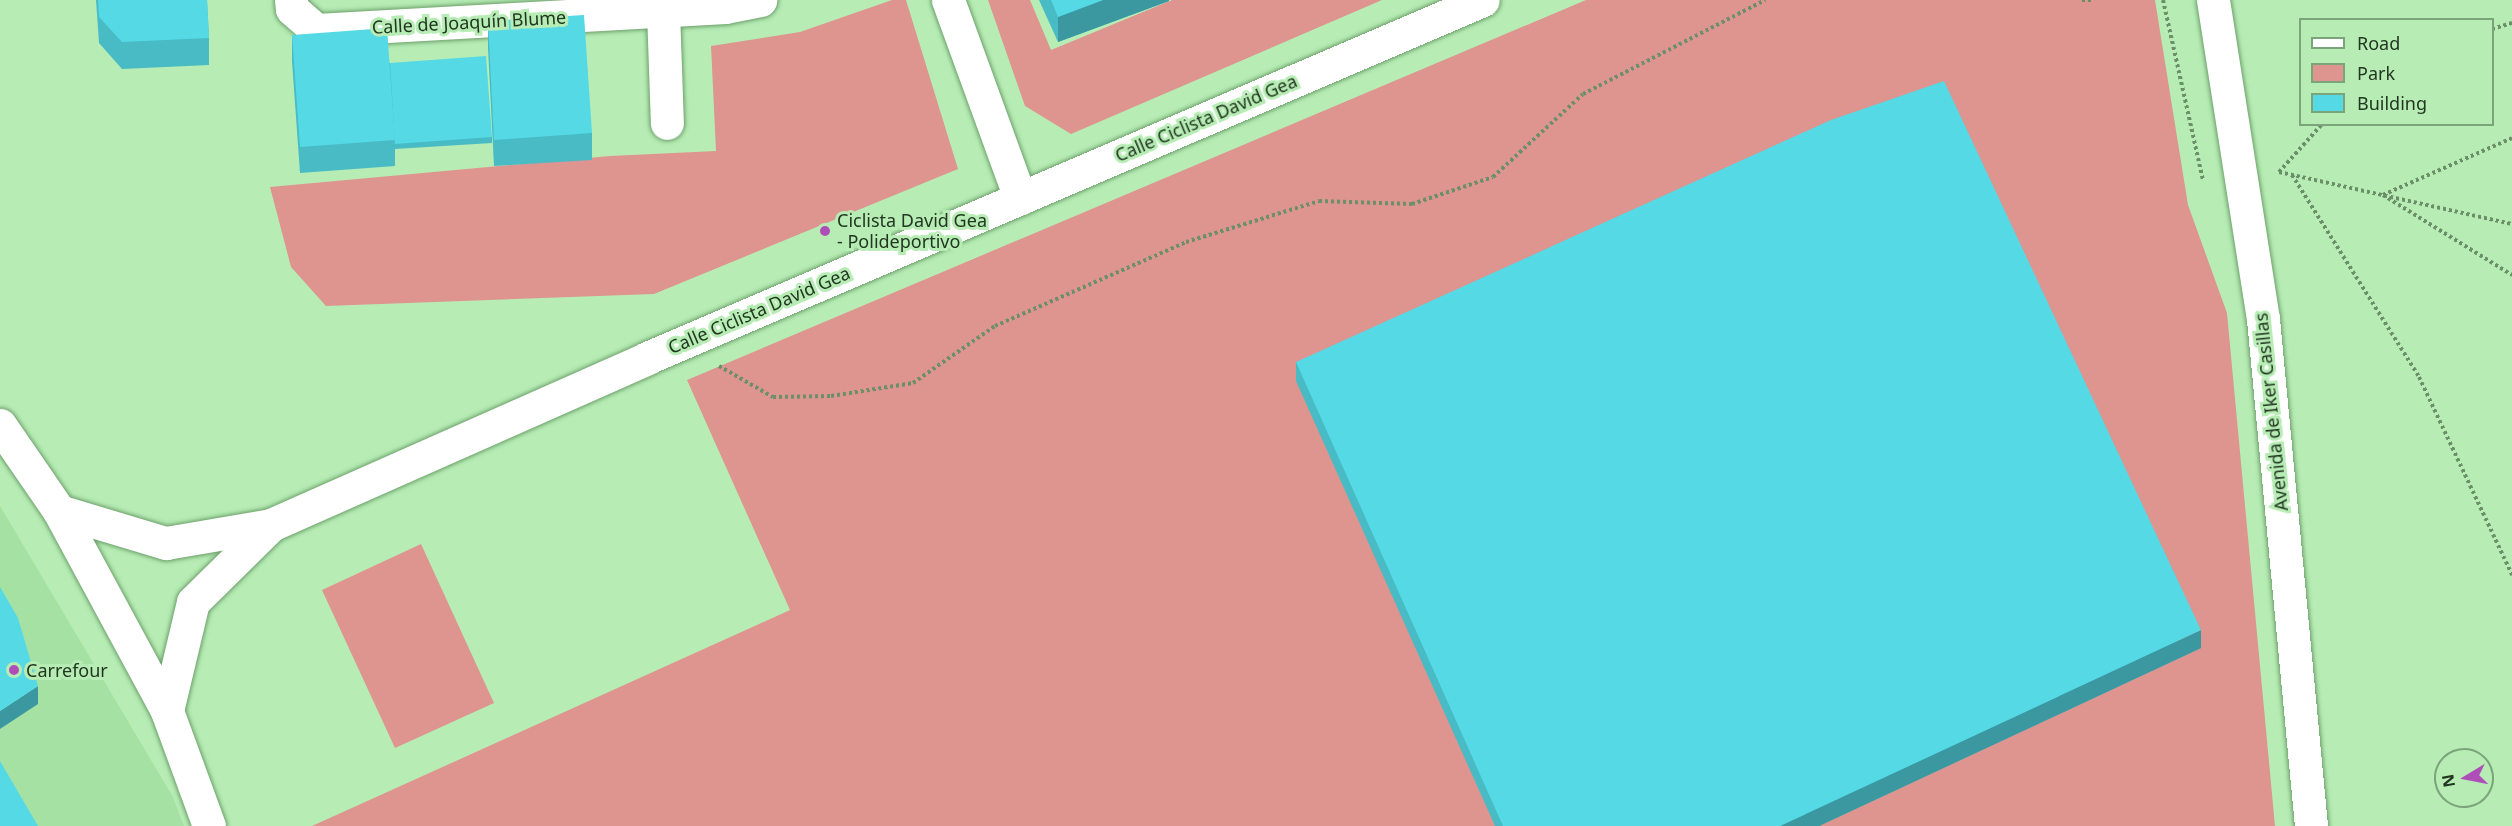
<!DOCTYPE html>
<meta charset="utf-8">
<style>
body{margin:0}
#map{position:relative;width:2512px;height:826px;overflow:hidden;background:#b7edb5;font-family:"Noto Sans",sans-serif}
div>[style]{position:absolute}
.built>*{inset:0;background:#a6e1a4}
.green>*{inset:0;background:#de948f}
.path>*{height:4px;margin-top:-2px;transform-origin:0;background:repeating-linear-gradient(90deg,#6b9069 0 3px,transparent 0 6px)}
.roads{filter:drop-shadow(0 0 2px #6ea06c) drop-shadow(0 0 2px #6ea06c)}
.minor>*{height:33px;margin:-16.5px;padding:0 16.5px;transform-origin:16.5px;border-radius:16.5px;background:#fff}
.tertiary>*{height:33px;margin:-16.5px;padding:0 16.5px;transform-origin:16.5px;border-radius:16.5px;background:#fff}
.wall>*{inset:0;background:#48bbc5}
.shaded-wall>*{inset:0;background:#3b98a0}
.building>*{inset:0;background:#54d9e5}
.dots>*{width:16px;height:16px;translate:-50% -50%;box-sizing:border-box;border:3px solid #b7edb5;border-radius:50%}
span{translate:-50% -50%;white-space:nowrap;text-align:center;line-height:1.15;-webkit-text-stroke:6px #b7edb5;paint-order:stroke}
.street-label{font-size:18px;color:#223721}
.poi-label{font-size:18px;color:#223721}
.left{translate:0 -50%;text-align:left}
.legend{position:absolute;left:2299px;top:18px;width:195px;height:108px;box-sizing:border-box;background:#b7edb5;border:2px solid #7ba47a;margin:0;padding:8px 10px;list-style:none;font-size:18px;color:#223721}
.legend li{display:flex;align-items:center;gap:12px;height:30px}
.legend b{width:30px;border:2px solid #7ba47a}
.north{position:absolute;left:2434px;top:748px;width:60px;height:60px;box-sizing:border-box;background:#b7edb5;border:2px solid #7ba47a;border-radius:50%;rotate:260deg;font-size:16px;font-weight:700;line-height:24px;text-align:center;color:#223721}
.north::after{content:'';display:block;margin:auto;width:21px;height:27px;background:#ae4fb8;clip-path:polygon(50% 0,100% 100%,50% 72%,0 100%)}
</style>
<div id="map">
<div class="built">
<i style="clip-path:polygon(0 506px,173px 797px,184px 826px,0 826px)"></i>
</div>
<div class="green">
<i style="clip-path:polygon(892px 0,906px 0,958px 169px,654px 294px,326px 306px,291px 267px,270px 187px,610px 156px,716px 151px,711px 46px,800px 32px)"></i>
<i style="clip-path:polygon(988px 0,1030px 0,1051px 50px,1172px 0,1382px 0,1071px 134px,1025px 106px)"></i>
<i style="clip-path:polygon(1586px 0,2155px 0,2188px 205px,2227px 313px,2275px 826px,312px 826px,790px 610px,687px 380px)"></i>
<i style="clip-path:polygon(421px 544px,494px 703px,395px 748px,322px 590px)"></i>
</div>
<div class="path">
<i style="left:2082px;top:0;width:11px"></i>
<i style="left:2163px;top:0;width:184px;rotate:77.5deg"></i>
<i style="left:2492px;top:29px;width:21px;rotate:-17deg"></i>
<i style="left:2512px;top:138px;width:141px;rotate:156.2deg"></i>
<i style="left:2383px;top:195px;width:152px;rotate:31.8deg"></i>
<i style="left:2279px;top:172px;width:239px;rotate:12.6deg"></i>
<i style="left:2279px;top:172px;width:64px;rotate:-48.1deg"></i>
<i style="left:2292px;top:175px;width:239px;rotate:57.8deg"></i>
<i style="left:2419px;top:377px;width:219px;rotate:64.8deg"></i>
<i style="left:719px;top:366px;width:62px;rotate:29.9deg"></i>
<i style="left:773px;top:397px;width:58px;rotate:-1deg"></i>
<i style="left:831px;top:396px;width:83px;rotate:-9deg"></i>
<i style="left:913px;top:383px;width:100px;rotate:-34.8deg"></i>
<i style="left:995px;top:326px;width:209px;rotate:-23.7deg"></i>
<i style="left:1186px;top:242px;width:139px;rotate:-17.1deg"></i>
<i style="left:1319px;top:201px;width:93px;rotate:1.8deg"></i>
<i style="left:1412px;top:204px;width:85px;rotate:-18.4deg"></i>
<i style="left:1493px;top:177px;width:122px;rotate:-42.7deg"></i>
<i style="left:1583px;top:94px;width:205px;rotate:-27.3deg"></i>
</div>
<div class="roads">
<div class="minor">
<i style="left:291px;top:0;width:9px;rotate:84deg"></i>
<i style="left:292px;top:9px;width:32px;rotate:41deg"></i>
<i style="left:316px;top:30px;width:410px;rotate:-3.2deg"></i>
<i style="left:725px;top:7px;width:36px;rotate:-11deg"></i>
<i style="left:948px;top:0;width:211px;rotate:70deg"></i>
<i style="left:2213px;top:0;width:323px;rotate:81.1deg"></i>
<i style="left:2263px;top:319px;width:509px;rotate:84.59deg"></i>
<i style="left:663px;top:11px;width:112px;rotate:88deg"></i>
<i style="left:59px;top:511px;width:112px;rotate:16.7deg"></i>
<i style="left:166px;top:543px;width:107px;rotate:-9.7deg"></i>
<i style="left:271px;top:525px;width:411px;rotate:-23.9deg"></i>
<i style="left:647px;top:358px;width:909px;rotate:-23.18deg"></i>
<i style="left:167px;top:711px;width:112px;rotate:-76.6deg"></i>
<i style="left:193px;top:602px;width:110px;rotate:-44.6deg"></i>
</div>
<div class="tertiary">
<i style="left:0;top:425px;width:104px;rotate:55.5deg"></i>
<i style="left:59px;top:511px;width:227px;rotate:61.6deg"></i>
<i style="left:167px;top:711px;width:122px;rotate:69.9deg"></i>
</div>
</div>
<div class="wall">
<i style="clip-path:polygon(96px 0,207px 0,209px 38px,209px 65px,122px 69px,99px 43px)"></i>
<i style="clip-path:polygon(1039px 0,1169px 0,1169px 1px,1058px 42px)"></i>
<i style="clip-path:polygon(488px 21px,592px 133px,592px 160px,494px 166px,488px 48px)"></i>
<i style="clip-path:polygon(292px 35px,390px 63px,492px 137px,492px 143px,395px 149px,395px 166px,300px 173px,292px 61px)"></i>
<i style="clip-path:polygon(1296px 362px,2201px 648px,1819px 826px,1495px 826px,1296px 381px)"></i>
</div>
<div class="shaded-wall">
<i style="clip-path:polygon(1103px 0,1169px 0,1169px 1px,1058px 42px,1058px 17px)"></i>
<i style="clip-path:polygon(2201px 630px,2201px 648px,1819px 826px,1780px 826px)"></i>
<i style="clip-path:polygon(38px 686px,38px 704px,0 729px,0 711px)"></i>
</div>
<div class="building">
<i style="clip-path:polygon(98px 0,207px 0,209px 38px,122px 42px,99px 17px)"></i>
<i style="clip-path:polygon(1051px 0,1103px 0,1058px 17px)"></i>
<i style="clip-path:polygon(584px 15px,592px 133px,494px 140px,488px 21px)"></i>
<i style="clip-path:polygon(387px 28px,395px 140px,300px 147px,292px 35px)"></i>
<i style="clip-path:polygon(486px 56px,492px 137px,395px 144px,390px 63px)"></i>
<i style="clip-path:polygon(1944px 81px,2201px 630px,1780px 826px,1503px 826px,1296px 362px,1831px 120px)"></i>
<i style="clip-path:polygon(0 587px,18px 618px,38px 686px,0 711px)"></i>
<i style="clip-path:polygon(0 761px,38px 826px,0 826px)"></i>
</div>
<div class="dots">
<i style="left:825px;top:231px;background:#ae4fb8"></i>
<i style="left:14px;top:670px;background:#ae4fb8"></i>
</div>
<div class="street-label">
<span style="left:469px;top:22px;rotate:-3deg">Calle de Joaquín Blume</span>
<span style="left:1206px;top:118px;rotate:-23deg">Calle Ciclista David Gea</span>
<span style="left:759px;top:310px;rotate:-23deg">Calle Ciclista David Gea</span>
<span style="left:2271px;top:412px;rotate:-96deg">Avenida de Iker Casillas</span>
</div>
<div class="poi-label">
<span class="left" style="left:837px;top:231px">Ciclista David Gea<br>- Polideportivo</span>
<span class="left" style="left:26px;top:670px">Carrefour</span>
</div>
<ul class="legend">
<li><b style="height:8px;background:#fff"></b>Road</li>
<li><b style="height:16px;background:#de948f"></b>Park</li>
<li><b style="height:16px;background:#54d9e5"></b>Building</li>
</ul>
<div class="north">N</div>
</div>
